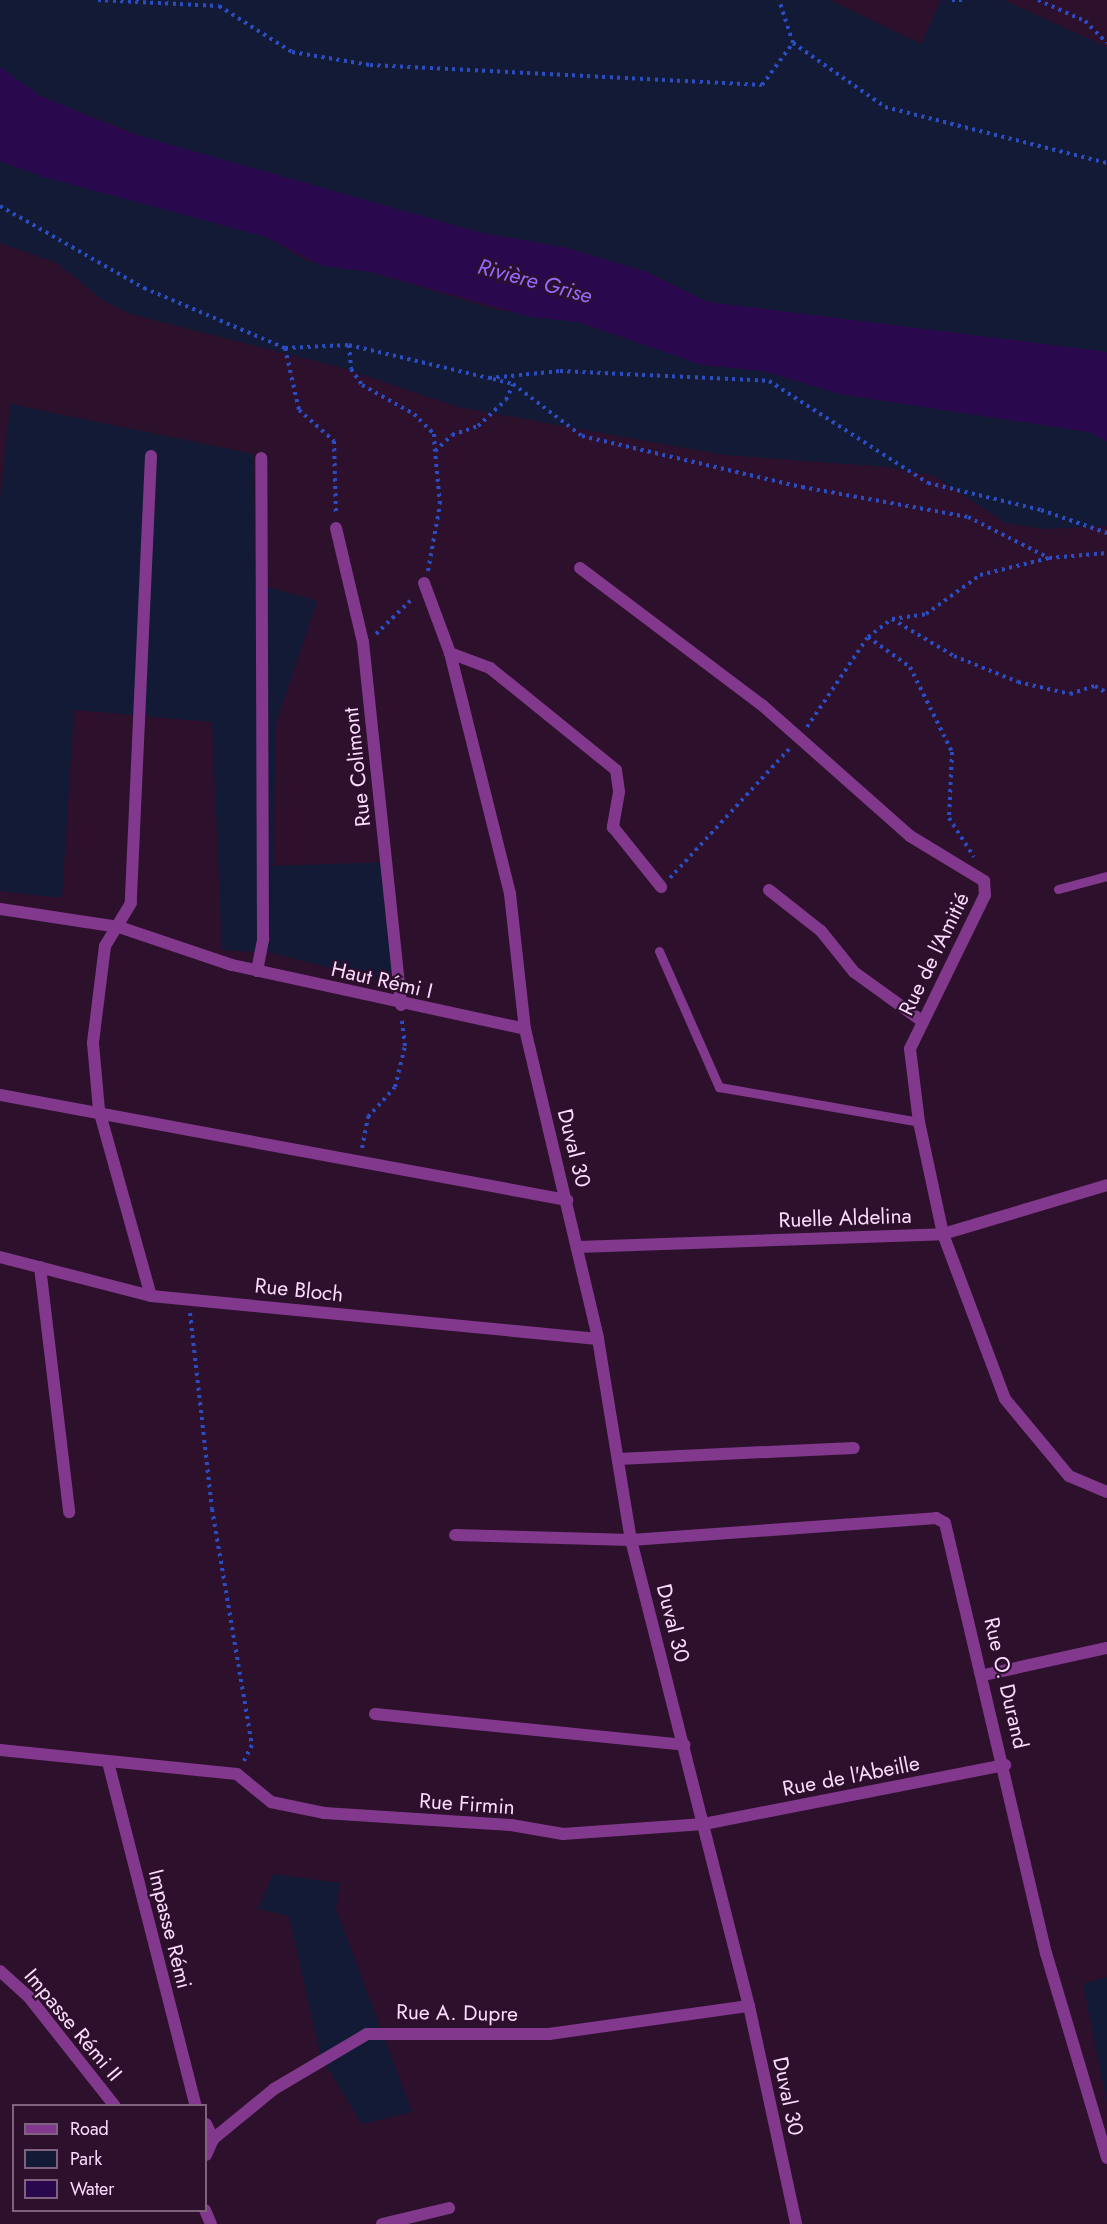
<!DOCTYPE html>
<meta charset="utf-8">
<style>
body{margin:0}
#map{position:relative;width:1107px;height:2224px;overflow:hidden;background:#2c102c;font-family:Jost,sans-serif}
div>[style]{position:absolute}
.green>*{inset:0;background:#131a36}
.water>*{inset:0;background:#29084d}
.path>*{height:4px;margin-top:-2px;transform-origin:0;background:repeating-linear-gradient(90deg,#2b4dc3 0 3px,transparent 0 7.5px)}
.service>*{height:9px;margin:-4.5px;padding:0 4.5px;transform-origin:4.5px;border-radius:4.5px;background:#82398d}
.minor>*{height:12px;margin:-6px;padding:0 6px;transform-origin:6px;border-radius:6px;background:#82398d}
span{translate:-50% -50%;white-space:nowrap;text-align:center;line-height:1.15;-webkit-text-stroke:4.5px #2c102c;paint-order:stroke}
.street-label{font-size:21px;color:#fddbff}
.water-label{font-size:22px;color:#9669ff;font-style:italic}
.legend{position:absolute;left:12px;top:2104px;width:195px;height:108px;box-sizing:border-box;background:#2c102c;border:2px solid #806180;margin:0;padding:8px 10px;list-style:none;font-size:18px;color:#fddbff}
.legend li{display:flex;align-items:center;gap:12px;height:30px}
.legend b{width:30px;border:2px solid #806180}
</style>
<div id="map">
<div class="green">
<i style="clip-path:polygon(0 0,830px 0,921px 44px,941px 0,1004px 0,1107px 47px,1107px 352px,708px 302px,647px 272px,567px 248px,482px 233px,148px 139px,40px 96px,0 67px)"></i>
<i style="clip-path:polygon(0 161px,266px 237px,307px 261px,371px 272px,498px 310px,579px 322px,702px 365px,764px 371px,840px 394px,1089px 432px,1107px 441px,1107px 526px,1043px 529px,1006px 523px,934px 476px,888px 467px,723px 455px,458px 407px,339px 367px,130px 314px,104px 301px,57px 263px,0 243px)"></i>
<i style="clip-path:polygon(10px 404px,254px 454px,255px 583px,317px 601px,276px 723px,273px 866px,386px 862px,394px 984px,271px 953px,222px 950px,212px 722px,74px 710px,62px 898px,0 891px,0 499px)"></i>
<i style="clip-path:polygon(273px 1874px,340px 1883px,336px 1909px,412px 2112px,362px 2124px,321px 2057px,289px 1916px,258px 1909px)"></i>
<i style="clip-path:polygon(1107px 1977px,1107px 2103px,1083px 1984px)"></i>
</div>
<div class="water">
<i style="clip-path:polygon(0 67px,40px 96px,133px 134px,482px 233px,567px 248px,647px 272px,708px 302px,1107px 352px,1107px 441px,1089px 432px,840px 394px,764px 371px,702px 365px,579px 322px,531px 317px,371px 272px,323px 266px,266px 237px,44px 177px,0 161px)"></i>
</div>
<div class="path">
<i style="left:98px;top:0;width:121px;rotate:2.8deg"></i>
<i style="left:219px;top:6px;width:86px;rotate:32.2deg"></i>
<i style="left:292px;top:52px;width:79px;rotate:9.5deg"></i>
<i style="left:370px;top:65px;width:393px;rotate:2.9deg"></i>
<i style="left:762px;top:85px;width:52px;rotate:-53.6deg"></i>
<i style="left:793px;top:43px;width:45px;rotate:-108deg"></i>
<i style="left:952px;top:0;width:12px"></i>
<i style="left:1038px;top:0;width:51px;rotate:24.1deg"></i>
<i style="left:1085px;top:21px;width:31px;rotate:45deg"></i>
<i style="left:793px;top:43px;width:112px;rotate:34.8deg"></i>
<i style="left:885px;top:107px;width:229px;rotate:14.2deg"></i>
<i style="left:0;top:206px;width:166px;rotate:29.7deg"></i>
<i style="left:144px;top:288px;width:153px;rotate:23.1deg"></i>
<i style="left:285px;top:348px;width:64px;rotate:-2.7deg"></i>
<i style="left:349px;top:345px;width:144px;rotate:13.3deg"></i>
<i style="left:489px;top:378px;width:71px;rotate:-5.6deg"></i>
<i style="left:560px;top:371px;width:209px;rotate:2.7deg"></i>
<i style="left:769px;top:381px;width:189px;rotate:32.7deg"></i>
<i style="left:928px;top:483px;width:116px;rotate:13.4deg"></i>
<i style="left:1041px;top:510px;width:70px;rotate:19.2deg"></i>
<i style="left:349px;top:345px;width:24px;rotate:85deg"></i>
<i style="left:351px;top:369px;width:19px;rotate:55deg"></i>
<i style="left:362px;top:385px;width:60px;rotate:29.1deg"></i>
<i style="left:414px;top:414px;width:28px;rotate:45deg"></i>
<i style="left:434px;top:434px;width:17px;rotate:87deg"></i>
<i style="left:285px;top:348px;width:64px;rotate:77.3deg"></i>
<i style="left:299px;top:410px;width:47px;rotate:41.5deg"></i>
<i style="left:334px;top:441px;width:74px;rotate:88.5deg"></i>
<i style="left:493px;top:379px;width:21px;rotate:14deg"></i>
<i style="left:513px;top:384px;width:86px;rotate:37deg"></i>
<i style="left:582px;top:436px;width:226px;rotate:13.1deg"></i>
<i style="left:802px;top:487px;width:169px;rotate:10.2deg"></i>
<i style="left:968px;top:517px;width:91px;rotate:26.8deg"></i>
<i style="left:1049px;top:558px;width:58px;rotate:-4.9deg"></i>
<i style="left:428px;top:571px;width:68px;rotate:-79.8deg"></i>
<i style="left:440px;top:504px;width:53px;rotate:-95.4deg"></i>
<i style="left:435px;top:451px;width:23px;rotate:-43deg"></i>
<i style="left:452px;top:435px;width:28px;rotate:-19deg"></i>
<i style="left:478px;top:426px;width:38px;rotate:-43deg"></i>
<i style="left:506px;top:400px;width:17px;rotate:-66deg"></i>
<i style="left:892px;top:619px;width:72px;rotate:30.8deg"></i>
<i style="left:954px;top:656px;width:69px;rotate:22.1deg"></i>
<i style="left:1018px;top:682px;width:53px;rotate:13deg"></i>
<i style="left:1070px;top:694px;width:26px;rotate:-18deg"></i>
<i style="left:1095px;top:686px;width:14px;rotate:30deg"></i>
<i style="left:376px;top:634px;width:52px;rotate:-44.2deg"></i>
<i style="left:868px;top:637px;width:52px;rotate:35.5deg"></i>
<i style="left:910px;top:667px;width:95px;rotate:63.7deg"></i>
<i style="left:952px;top:752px;width:66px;rotate:92.6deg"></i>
<i style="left:949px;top:818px;width:46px;rotate:57.3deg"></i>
<i style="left:807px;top:727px;width:109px;rotate:-55.9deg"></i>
<i style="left:868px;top:637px;width:30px;rotate:-37deg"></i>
<i style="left:892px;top:619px;width:34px;rotate:-8deg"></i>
<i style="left:926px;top:614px;width:67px;rotate:-35.8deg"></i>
<i style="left:980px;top:575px;width:71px;rotate:-13.8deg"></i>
<i style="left:670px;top:878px;width:176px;rotate:-47.3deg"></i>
<i style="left:362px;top:1148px;width:32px;rotate:-79deg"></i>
<i style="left:368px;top:1117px;width:40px;rotate:-48deg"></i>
<i style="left:395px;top:1087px;width:42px;rotate:-76.3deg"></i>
<i style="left:405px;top:1046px;width:26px;rotate:-97deg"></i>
<i style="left:190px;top:1313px;width:197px;rotate:83.6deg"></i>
<i style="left:212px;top:1509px;width:239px;rotate:80.4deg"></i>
<i style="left:252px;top:1745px;width:20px;rotate:117deg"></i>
</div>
<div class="service">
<i style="left:1058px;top:889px;width:51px;rotate:-14.9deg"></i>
<i style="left:659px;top:951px;width:149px;rotate:66.2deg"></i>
<i style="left:719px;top:1087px;width:203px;rotate:9.9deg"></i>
</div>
<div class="minor">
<i style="left:151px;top:456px;width:447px;rotate:92.6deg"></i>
<i style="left:131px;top:903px;width:50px;rotate:121.2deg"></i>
<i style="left:105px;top:946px;width:98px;rotate:97.1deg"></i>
<i style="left:93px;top:1043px;width:67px;rotate:84.9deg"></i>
<i style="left:99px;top:1110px;width:193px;rotate:74.4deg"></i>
<i style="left:336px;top:528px;width:117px;rotate:76.7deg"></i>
<i style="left:363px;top:642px;width:365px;rotate:84deg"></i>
<i style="left:580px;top:568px;width:228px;rotate:37deg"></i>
<i style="left:762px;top:705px;width:198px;rotate:41.5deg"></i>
<i style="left:910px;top:836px;width:87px;rotate:31.3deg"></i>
<i style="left:984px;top:881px;width:14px;rotate:86deg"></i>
<i style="left:985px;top:895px;width:171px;rotate:116deg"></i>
<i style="left:910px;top:1049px;width:74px;rotate:83deg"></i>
<i style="left:919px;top:1122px;width:115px;rotate:77.9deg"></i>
<i style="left:943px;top:1234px;width:176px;rotate:69.4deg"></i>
<i style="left:1005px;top:1399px;width:100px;rotate:50.3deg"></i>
<i style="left:1069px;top:1476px;width:41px;rotate:22.8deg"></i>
<i style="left:424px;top:583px;width:75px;rotate:69.6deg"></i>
<i style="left:450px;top:653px;width:248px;rotate:76deg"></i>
<i style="left:510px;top:894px;width:136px;rotate:83.7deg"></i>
<i style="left:525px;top:1029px;width:318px;rotate:76.7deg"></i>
<i style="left:598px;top:1339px;width:204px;rotate:80.7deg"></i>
<i style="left:631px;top:1540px;width:481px;rotate:75.8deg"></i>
<i style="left:749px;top:2006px;width:223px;rotate:77.8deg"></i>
<i style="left:450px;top:653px;width:43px;rotate:20.6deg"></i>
<i style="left:490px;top:668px;width:162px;rotate:39deg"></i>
<i style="left:616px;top:770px;width:22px;rotate:82deg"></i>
<i style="left:619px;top:792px;width:36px;rotate:100deg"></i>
<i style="left:613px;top:827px;width:77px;rotate:51.3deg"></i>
<i style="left:769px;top:890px;width:66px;rotate:38.3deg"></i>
<i style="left:821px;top:931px;width:53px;rotate:51.2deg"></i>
<i style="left:854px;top:972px;width:84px;rotate:35.8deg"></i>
<i style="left:0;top:909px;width:120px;rotate:8.6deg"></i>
<i style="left:119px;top:927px;width:119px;rotate:18.6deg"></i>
<i style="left:232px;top:965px;width:300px;rotate:12.3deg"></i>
<i style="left:257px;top:971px;width:33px;rotate:-79deg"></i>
<i style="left:263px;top:939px;width:481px;rotate:-90.2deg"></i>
<i style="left:0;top:1095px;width:577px;rotate:10.49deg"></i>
<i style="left:578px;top:1247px;width:365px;rotate:-2deg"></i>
<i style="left:943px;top:1234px;width:171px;rotate:-16.6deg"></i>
<i style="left:0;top:1257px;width:156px;rotate:14.5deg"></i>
<i style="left:151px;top:1296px;width:449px;rotate:5.5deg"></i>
<i style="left:40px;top:1267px;width:247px;rotate:83.2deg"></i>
<i style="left:618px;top:1459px;width:236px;rotate:-2.7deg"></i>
<i style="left:455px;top:1535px;width:176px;rotate:1.6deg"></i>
<i style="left:631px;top:1540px;width:306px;rotate:-4.1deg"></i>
<i style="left:936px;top:1518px;width:10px;rotate:29deg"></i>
<i style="left:945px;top:1523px;width:442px;rotate:76.8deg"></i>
<i style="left:1046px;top:1953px;width:214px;rotate:73.4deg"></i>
<i style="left:984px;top:1675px;width:126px;rotate:-12.4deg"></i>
<i style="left:375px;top:1714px;width:311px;rotate:5.7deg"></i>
<i style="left:0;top:1750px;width:238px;rotate:5.8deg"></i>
<i style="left:237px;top:1774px;width:44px;rotate:39.5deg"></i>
<i style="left:271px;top:1802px;width:54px;rotate:11.7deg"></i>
<i style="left:324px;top:1813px;width:187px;rotate:3.7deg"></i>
<i style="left:511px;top:1825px;width:53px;rotate:9.8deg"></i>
<i style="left:563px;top:1834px;width:141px;rotate:-4.1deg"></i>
<i style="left:704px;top:1824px;width:307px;rotate:-11.1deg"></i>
<i style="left:108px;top:1762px;width:355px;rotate:75.7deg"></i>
<i style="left:0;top:1971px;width:38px;rotate:42deg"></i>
<i style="left:28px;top:1996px;width:140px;rotate:51.7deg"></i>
<i style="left:206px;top:2124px;width:17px;rotate:65deg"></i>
<i style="left:206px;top:2155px;width:17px;rotate:-66deg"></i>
<i style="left:213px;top:2139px;width:79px;rotate:-39.3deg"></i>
<i style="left:274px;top:2089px;width:108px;rotate:-30.6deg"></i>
<i style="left:367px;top:2034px;width:182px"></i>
<i style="left:549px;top:2034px;width:202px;rotate:-8deg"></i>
<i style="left:205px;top:2210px;width:15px;rotate:67deg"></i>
<i style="left:382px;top:2224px;width:69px;rotate:-13.4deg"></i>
</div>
<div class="street-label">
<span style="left:357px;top:767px;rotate:-96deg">Rue Colimont</span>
<span style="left:934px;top:954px;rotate:-64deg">Rue de l'Amitié</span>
<span style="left:382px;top:980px;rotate:13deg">Haut Rémi I</span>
<span style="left:574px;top:1148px;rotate:76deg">Duval 30</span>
<span style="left:845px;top:1218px;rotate:-2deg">Ruelle Aldelina</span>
<span style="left:299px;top:1290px;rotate:6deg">Rue Bloch</span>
<span style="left:673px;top:1623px;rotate:76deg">Duval 30</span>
<span style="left:1006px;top:1683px;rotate:77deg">Rue O. Durand</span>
<span style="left:851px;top:1776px;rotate:-11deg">Rue de l'Abeille</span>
<span style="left:467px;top:1804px;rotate:4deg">Rue Firmin</span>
<span style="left:170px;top:1929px;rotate:76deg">Impasse Rémi</span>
<span style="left:457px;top:2013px;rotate:1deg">Rue A. Dupre</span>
<span style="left:73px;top:2025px;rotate:50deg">Impasse Rémi II</span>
<span style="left:788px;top:2096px;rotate:78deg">Duval 30</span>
</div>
<div class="water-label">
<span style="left:535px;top:281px;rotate:15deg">Rivière Grise</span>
</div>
<ul class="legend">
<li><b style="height:8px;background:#82398d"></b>Road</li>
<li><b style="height:16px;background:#131a36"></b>Park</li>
<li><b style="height:16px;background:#29084d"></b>Water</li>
</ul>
</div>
